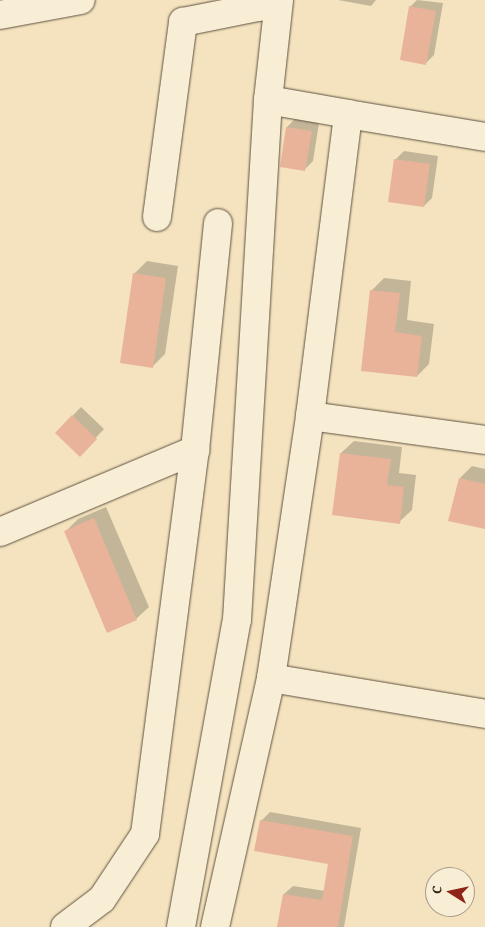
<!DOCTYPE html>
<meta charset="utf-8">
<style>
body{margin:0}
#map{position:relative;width:485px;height:927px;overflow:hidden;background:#f4e3be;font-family:"Gentium Book Plus",serif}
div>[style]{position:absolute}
.shadow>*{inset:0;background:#0003}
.building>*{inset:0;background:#e8b399}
.roads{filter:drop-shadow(0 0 1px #605242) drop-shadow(0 0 1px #605242)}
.minor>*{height:28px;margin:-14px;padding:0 14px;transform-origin:14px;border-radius:14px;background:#f8edd5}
span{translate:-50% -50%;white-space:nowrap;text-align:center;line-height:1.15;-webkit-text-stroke:4.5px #f8edd5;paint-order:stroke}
.north{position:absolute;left:425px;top:867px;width:50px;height:50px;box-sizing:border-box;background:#f8edd5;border:1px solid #a89b89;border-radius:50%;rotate:280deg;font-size:14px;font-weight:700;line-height:20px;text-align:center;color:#2f2118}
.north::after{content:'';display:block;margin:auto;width:18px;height:22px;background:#8f2418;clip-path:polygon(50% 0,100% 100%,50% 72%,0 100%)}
</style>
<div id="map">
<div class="shadow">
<i style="clip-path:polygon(338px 0,376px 0,371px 6px)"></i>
<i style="clip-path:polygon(417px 0,443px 3px,434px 55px,425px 64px,410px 7px)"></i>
<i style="clip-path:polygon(295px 119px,319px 123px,313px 161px,304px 170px,287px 127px)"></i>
<i style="clip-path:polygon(404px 151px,438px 156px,432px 198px,424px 206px,395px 160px)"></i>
<i style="clip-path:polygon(147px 261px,178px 266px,165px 354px,153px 366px,134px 274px)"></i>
<i style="clip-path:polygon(384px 278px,411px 281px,407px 320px,434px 324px,429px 364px,417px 376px,362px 370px,372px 290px)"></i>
<i style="clip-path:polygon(81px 407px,104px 429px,88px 446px,56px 433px)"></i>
<i style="clip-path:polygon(354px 441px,402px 447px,399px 473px,416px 475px,412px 510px,399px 522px,341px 453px)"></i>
<i style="clip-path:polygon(472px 466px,485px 469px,485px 528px,460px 478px)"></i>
<i style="clip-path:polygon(106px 507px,149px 607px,136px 619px,66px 531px,78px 519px)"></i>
<i style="clip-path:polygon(270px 812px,361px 828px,344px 927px,279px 927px,284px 894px,293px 886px,325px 891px,330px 863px,261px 821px)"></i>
</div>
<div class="building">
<i style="clip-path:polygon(409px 6px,436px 11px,426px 65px,400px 60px)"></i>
<i style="clip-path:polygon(286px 127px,312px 131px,305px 171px,280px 167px)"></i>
<i style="clip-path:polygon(394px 159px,430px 164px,424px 207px,388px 202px)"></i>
<i style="clip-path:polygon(133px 273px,166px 278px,153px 368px,120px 363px)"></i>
<i style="clip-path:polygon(370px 290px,400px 293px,395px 332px,422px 336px,417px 377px,361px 371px)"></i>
<i style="clip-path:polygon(72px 415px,97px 439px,80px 457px,55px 433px)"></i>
<i style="clip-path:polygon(340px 453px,391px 459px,387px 485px,404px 487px,400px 524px,332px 515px)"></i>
<i style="clip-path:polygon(459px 478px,485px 484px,485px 529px,448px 521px)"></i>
<i style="clip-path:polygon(94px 518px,137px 620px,107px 633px,64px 531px)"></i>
<i style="clip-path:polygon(260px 820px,353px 836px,338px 927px,277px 927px,283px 894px,322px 900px,328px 864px,254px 851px)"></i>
</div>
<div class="roads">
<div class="minor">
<i style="left:0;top:15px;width:82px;rotate:-10.5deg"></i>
<i style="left:268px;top:100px;width:81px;rotate:9.9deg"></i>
<i style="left:157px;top:217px;width:197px;rotate:-82.4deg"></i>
<i style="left:183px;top:22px;width:76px;rotate:-11.3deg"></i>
<i style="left:258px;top:7px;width:10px;rotate:-45deg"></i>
<i style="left:310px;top:416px;width:177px;rotate:7.8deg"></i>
<i style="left:0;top:532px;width:212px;rotate:-22.8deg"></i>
<i style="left:195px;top:450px;width:228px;rotate:-84.2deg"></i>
<i style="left:271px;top:678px;width:217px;rotate:9.5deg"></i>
<i style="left:65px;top:927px;width:46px;rotate:-37.1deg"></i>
<i style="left:102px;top:899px;width:78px;rotate:-56.5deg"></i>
<i style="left:145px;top:834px;width:387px;rotate:-82.6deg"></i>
<i style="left:181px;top:927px;width:312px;rotate:-79.7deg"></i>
<i style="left:237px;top:620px;width:521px;rotate:-86.59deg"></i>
<i style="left:268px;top:100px;width:101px;rotate:-83.7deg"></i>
<i style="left:215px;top:927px;width:255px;rotate:-77.3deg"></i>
<i style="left:271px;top:678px;width:265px;rotate:-81.5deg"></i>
<i style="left:310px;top:416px;width:304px;rotate:-82.8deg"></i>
<i style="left:348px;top:114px;width:139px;rotate:9.5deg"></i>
</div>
</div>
<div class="north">С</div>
</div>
